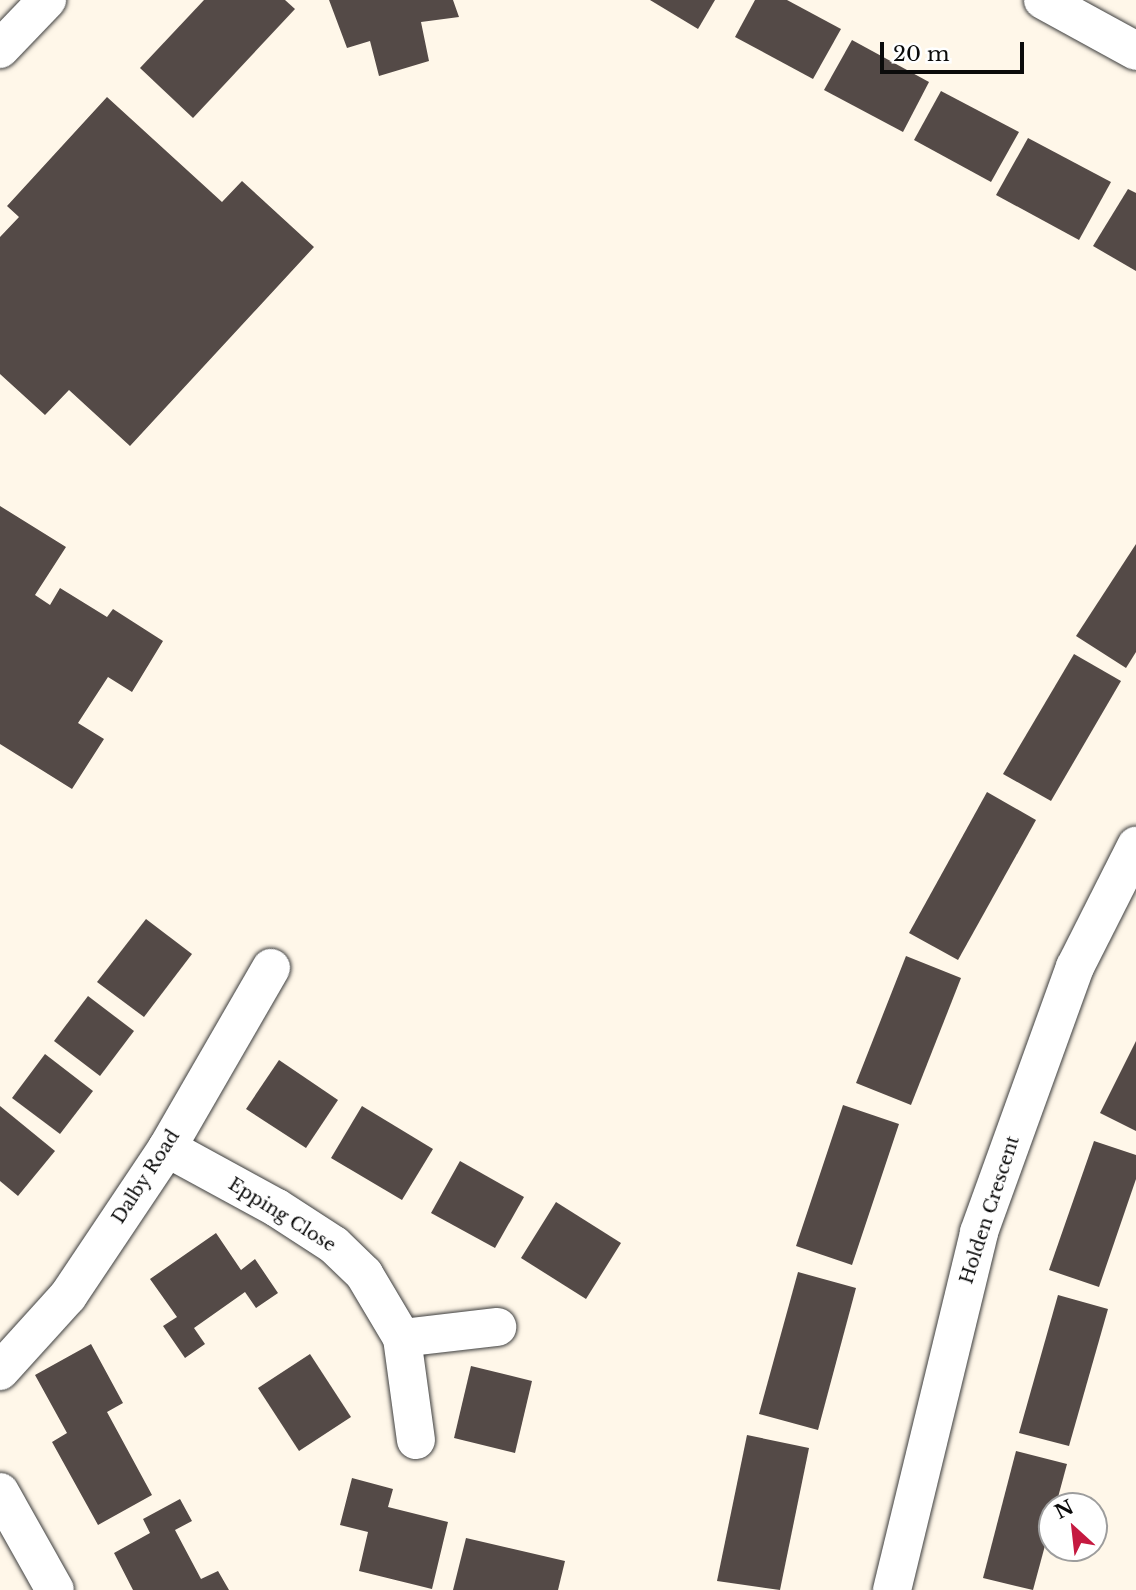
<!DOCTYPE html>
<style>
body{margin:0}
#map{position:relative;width:1136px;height:1590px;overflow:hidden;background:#fff7e9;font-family:"Libre Baskerville",serif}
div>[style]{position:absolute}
.building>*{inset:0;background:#544a47}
.roads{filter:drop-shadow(0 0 2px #3e3e3e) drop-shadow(0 0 2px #3e3e3e)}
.street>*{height:38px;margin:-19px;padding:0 19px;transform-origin:19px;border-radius:19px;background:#fff}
span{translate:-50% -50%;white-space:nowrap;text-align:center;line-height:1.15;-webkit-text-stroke:7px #fff;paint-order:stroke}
.street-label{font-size:18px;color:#0b0b0b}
.north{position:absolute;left:1038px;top:1492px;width:70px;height:70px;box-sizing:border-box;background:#fff;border:2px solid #9d9d9d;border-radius:50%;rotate:333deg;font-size:19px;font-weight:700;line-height:28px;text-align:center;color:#0b0b0b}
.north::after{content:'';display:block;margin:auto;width:24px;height:32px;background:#c51940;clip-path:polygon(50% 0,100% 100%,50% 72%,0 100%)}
.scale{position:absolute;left:880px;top:42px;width:144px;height:32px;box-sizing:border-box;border:4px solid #0b0b0b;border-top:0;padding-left:9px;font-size:21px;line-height:24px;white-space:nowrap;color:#0b0b0b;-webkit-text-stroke:5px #fff;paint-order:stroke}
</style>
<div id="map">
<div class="building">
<i style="clip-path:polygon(204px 0,285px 0,295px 9px,193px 118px,140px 68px)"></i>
<i style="clip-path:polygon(329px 0,453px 0,459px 17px,421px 22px,429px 61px,379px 76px,370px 41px,347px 48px)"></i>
<i style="clip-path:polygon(650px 0,715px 0,698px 29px)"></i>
<i style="clip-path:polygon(755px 0,787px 0,841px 29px,813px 79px,735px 37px)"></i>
<i style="clip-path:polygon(852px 40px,929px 82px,903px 132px,824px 90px)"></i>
<i style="clip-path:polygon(941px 91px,1019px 132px,991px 182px,914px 140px)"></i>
<i style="clip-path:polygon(107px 97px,222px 202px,242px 181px,314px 247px,130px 446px,69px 390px,45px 415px,0 374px,0 237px,19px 217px,7px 206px)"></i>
<i style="clip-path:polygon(1028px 138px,1111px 182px,1079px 240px,996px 195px)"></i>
<i style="clip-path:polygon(1128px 189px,1136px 193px,1136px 271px,1093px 246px)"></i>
<i style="clip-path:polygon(0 506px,66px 547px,35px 595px,50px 605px,60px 588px,107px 617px,113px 609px,163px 641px,132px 692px,108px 677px,78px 723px,104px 739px,72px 789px,0 744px)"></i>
<i style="clip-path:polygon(1136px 544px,1136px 652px,1126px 668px,1076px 636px)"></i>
<i style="clip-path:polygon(1074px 654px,1121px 681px,1051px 801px,1003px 774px)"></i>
<i style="clip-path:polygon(987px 792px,1036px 820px,958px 960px,909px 933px)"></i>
<i style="clip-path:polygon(146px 919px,192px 954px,144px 1017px,97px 982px)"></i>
<i style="clip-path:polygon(906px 956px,961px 978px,911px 1105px,856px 1083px)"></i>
<i style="clip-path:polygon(88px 996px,134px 1031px,100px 1076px,54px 1041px)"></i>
<i style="clip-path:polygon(1136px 1041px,1136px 1131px,1100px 1113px)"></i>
<i style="clip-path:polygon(45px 1054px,93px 1091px,60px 1134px,12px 1098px)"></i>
<i style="clip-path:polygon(279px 1060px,338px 1100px,306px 1148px,246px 1109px)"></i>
<i style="clip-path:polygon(843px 1105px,899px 1124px,852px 1265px,796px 1246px)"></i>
<i style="clip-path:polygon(0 1106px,55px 1151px,18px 1196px,0 1181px)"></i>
<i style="clip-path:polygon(362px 1106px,433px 1149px,402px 1200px,331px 1158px)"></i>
<i style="clip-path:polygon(1094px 1141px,1136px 1155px,1136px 1179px,1099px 1287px,1049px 1270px)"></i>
<i style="clip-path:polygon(460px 1161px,524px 1197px,495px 1248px,431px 1213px)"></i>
<i style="clip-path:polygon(556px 1202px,621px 1243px,586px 1299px,521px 1258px)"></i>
<i style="clip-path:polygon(216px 1233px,241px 1270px,255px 1259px,278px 1293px,256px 1308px,245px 1292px,194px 1328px,205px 1344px,185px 1358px,163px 1326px,177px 1317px,150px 1279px)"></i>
<i style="clip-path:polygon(798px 1272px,856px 1288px,818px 1430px,759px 1414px)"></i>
<i style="clip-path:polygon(1058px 1295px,1108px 1309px,1069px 1446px,1019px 1433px)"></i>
<i style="clip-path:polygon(91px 1344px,123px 1403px,107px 1412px,152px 1495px,98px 1525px,52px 1442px,67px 1433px,35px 1375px)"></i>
<i style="clip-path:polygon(310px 1354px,351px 1417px,299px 1451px,258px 1388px)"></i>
<i style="clip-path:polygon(471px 1366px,532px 1381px,515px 1453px,454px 1438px)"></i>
<i style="clip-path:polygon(747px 1435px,809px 1448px,780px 1590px,717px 1581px)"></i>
<i style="clip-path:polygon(1016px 1451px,1067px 1464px,1033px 1590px,983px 1578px)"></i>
<i style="clip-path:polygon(352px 1478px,393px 1489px,388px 1507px,448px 1522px,432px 1589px,359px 1571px,368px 1532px,340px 1525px)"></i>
<i style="clip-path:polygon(180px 1499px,192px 1521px,175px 1530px,201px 1579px,218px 1571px,229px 1590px,133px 1590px,114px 1553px,150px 1533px,143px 1519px)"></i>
<i style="clip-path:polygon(466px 1538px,565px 1561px,558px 1590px,453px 1590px)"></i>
</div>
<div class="roads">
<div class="street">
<i style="left:1043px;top:0;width:106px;rotate:28.7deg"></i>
<i style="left:0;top:49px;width:68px;rotate:-46.2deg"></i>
<i style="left:167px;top:1148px;width:125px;rotate:28.6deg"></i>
<i style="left:277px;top:1208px;width:68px;rotate:33deg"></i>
<i style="left:334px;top:1245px;width:42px;rotate:44deg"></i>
<i style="left:364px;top:1274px;width:74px;rotate:59.3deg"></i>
<i style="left:402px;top:1338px;width:103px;rotate:82.2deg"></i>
<i style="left:402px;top:1338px;width:96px;rotate:-6.6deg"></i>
<i style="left:0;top:1371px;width:101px;rotate:-47.8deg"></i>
<i style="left:68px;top:1296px;width:178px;rotate:-56.2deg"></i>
<i style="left:167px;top:1148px;width:208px;rotate:-60deg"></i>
<i style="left:0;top:1492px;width:112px;rotate:60.7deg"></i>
<i style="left:892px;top:1590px;width:368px;rotate:-76.3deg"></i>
<i style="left:979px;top:1232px;width:282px;rotate:-70.1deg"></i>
<i style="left:1075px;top:967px;width:136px;rotate:-63.2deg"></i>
</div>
</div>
<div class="street-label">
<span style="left:146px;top:1177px;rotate:-57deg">Dalby Road</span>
<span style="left:990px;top:1210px;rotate:-72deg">Holden Crescent</span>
<span style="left:282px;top:1215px;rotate:32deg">Epping Close</span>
</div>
<div class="north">N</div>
<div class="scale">20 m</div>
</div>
